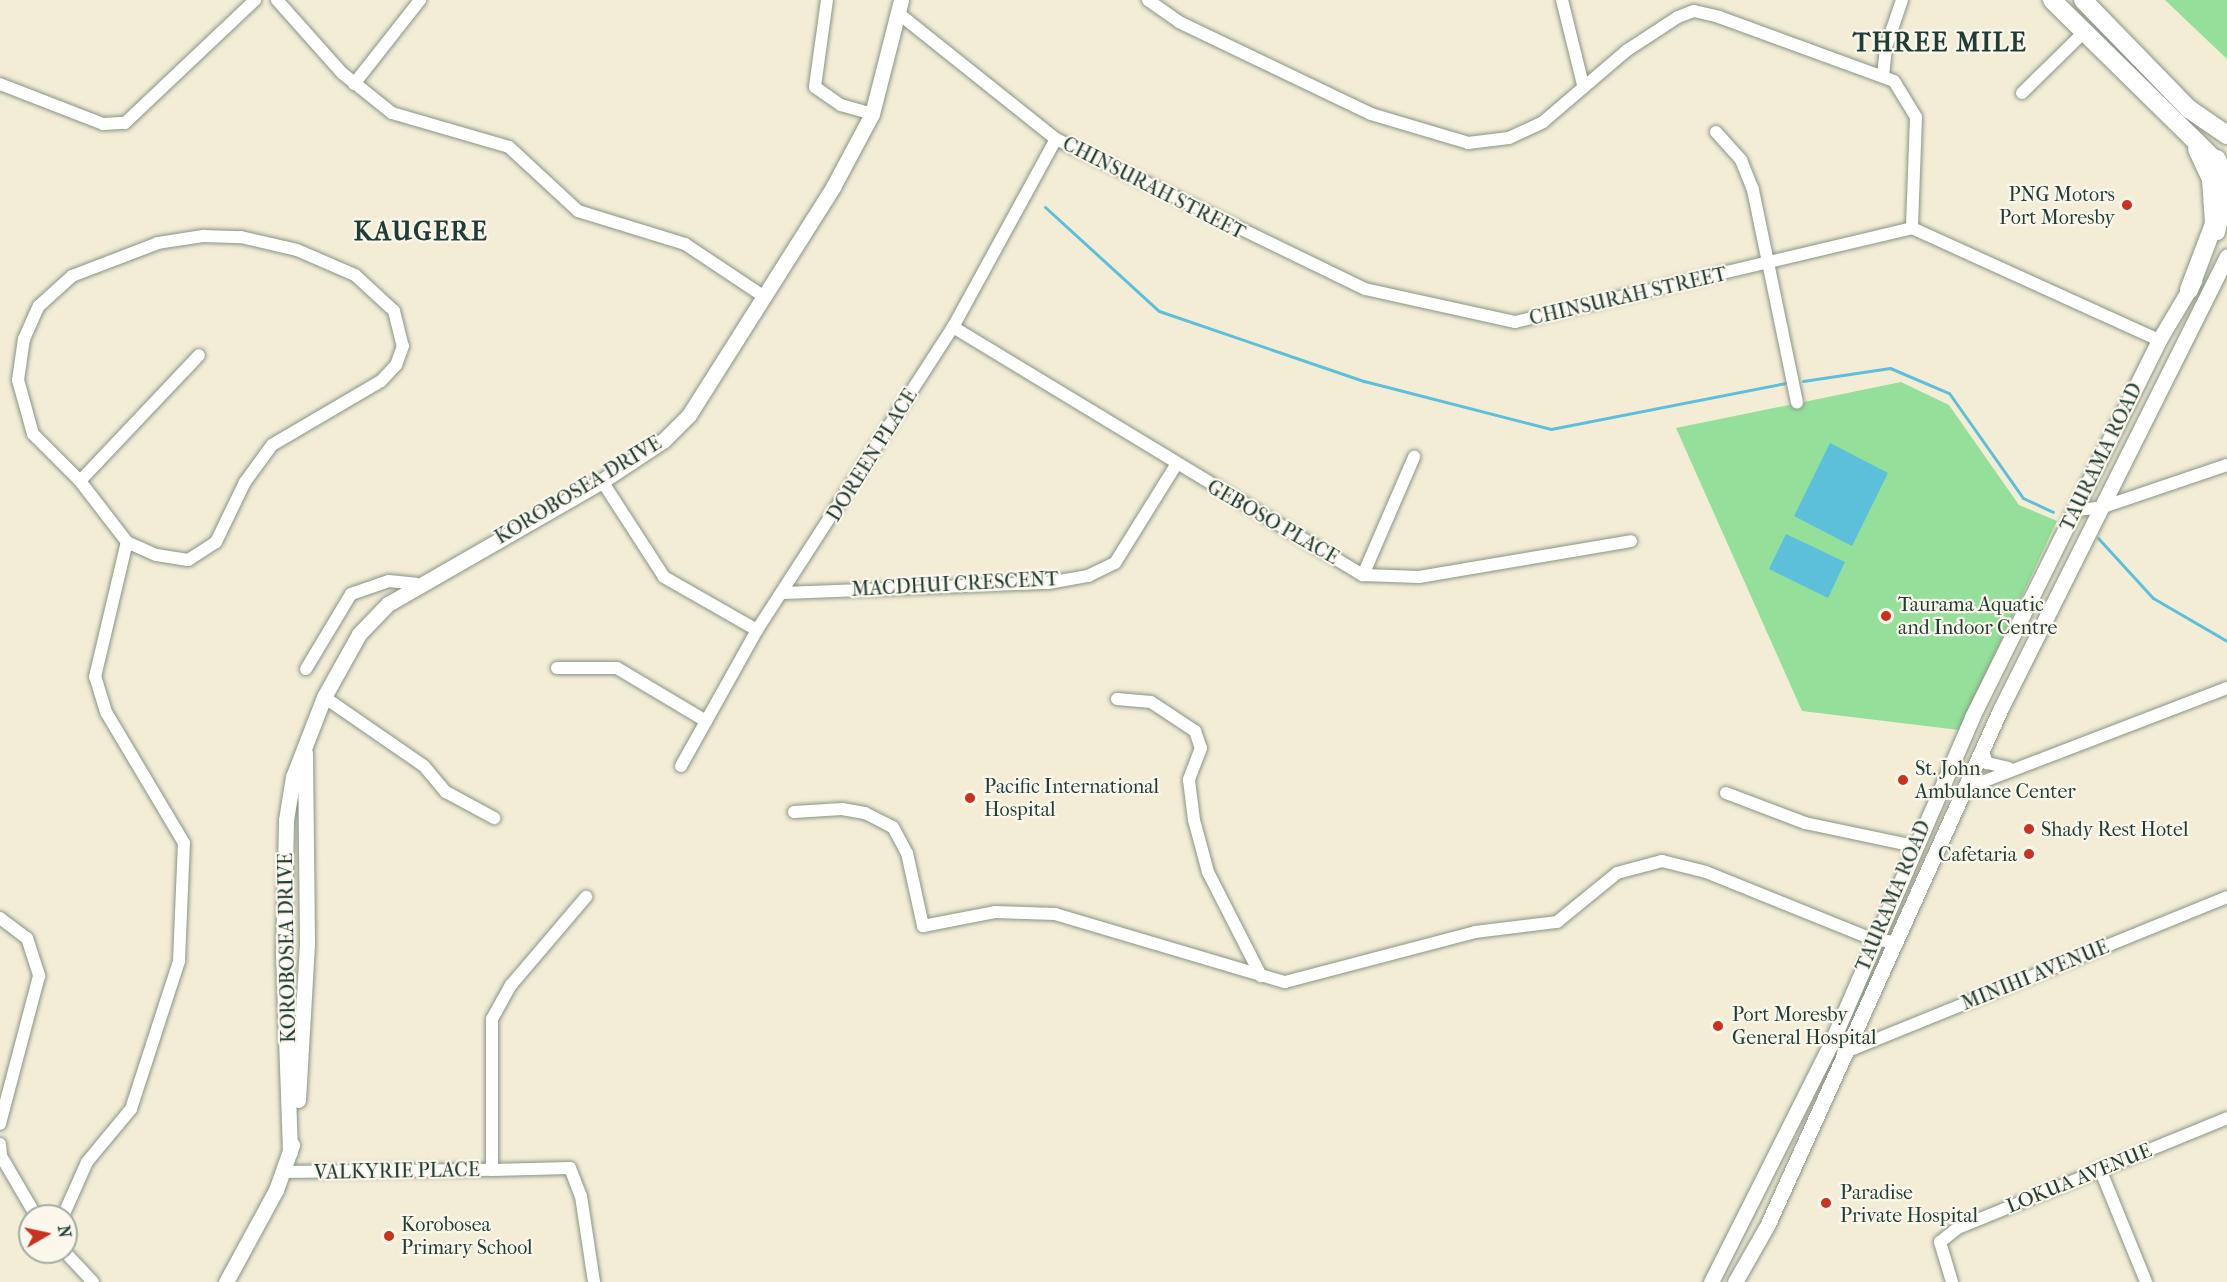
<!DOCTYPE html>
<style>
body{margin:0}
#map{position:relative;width:2227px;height:1282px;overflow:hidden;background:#f3edd6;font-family:"IM FELL French Canon",serif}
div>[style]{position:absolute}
.green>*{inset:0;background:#94df9a}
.water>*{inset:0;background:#5cc0da}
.stream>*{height:3px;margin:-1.5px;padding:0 1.5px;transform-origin:1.5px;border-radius:1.5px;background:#5cc0da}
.roads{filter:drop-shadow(0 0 2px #899585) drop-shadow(0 0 2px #899585)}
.minor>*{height:12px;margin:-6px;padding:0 6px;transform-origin:6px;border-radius:6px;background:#fff}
.major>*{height:15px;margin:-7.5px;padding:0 7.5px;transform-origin:7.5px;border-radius:7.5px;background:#fff}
.highway>*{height:18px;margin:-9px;padding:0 9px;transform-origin:9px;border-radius:9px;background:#fff}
.dots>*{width:16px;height:16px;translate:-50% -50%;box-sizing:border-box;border:3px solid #fbf7ec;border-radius:50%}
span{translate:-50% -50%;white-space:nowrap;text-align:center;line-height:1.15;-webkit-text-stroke:4.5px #fbf7ec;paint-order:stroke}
.street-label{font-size:20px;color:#1f3d34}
.poi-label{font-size:20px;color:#1f3d34}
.right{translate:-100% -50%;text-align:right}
.left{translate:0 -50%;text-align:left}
.district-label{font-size:26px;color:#1f3d34;font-weight:700;letter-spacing:1.5px}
.north{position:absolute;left:18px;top:1204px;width:60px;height:60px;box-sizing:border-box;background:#fbf7ec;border:2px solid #a3ada2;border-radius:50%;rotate:81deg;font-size:16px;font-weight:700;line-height:24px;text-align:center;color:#1f3d34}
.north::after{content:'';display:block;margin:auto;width:21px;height:27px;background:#c8321e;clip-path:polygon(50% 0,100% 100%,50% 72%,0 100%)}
</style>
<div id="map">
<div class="green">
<i style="clip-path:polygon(2165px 0,2227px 0,2227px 59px)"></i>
<i style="clip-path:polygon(1901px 382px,1949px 405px,2019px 505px,2057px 521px,1959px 730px,1802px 711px,1676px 428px)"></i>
</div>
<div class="water">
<i style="clip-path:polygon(1830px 443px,1888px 473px,1852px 546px,1794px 516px)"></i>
<i style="clip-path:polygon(1786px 534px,1845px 562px,1828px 598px,1769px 569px)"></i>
</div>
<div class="stream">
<i style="left:1045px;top:207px;width:154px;rotate:42.4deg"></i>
<i style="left:1159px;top:311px;width:217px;rotate:18.9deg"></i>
<i style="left:1364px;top:381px;width:193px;rotate:14.4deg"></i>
<i style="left:1551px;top:429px;width:238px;rotate:-11.1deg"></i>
<i style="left:1803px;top:381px;width:88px;rotate:-8.5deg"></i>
<i style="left:1890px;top:368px;width:64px;rotate:23deg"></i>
<i style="left:1949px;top:393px;width:128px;rotate:54.8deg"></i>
<i style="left:2023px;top:498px;width:33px;rotate:25deg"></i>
<i style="left:2098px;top:538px;width:81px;rotate:47.5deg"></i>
<i style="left:2153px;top:598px;width:86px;rotate:30.2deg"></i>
</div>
<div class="roads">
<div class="minor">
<i style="left:277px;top:0;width:98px;rotate:48.3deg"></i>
<i style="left:342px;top:73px;width:64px;rotate:38.7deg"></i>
<i style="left:392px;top:113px;width:122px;rotate:16.2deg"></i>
<i style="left:509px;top:147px;width:94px;rotate:42.8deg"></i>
<i style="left:578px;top:211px;width:112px;rotate:17.1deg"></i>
<i style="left:685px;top:244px;width:97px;rotate:33.7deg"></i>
<i style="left:827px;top:0;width:88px;rotate:97.9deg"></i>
<i style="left:815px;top:87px;width:32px;rotate:35deg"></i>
<i style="left:841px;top:105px;width:32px;rotate:16deg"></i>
<i style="left:1148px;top:0;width:38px;rotate:35deg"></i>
<i style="left:1179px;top:22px;width:213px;rotate:25.6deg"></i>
<i style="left:1371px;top:114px;width:101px;rotate:16.6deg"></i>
<i style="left:1468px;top:143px;width:41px;rotate:-7deg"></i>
<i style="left:1509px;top:138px;width:38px;rotate:-25deg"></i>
<i style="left:1543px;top:122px;width:109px;rotate:-40.5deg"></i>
<i style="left:1626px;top:51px;width:62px;rotate:-33.2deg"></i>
<i style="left:1678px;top:17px;width:17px;rotate:-21deg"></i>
<i style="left:1694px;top:11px;width:26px;rotate:13deg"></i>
<i style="left:1719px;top:17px;width:186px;rotate:20.1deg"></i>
<i style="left:1894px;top:81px;width:42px;rotate:58.6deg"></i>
<i style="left:1916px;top:117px;width:111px;rotate:92.1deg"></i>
<i style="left:1562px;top:0;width:88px;rotate:76.1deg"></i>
<i style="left:898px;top:13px;width:202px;rotate:38.6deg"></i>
<i style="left:1056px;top:139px;width:343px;rotate:25.9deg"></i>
<i style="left:1365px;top:289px;width:154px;rotate:12.4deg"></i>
<i style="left:1515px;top:322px;width:408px;rotate:-13.3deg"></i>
<i style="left:1912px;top:228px;width:271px;rotate:24.4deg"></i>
<i style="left:1883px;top:76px;width:29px;rotate:-84deg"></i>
<i style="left:1886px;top:47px;width:50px;rotate:-71.2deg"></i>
<i style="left:0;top:84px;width:110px;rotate:21.2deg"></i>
<i style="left:103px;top:124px;width:22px;rotate:-3deg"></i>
<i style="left:125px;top:123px;width:179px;rotate:-43.4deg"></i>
<i style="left:354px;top:84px;width:107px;rotate:-51.8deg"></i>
<i style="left:2022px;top:93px;width:86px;rotate:-44.5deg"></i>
<i style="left:1716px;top:132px;width:38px;rotate:48deg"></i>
<i style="left:1741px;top:160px;width:32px;rotate:68deg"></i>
<i style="left:1753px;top:190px;width:217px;rotate:78.3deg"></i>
<i style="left:203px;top:236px;width:38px;rotate:2deg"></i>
<i style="left:241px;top:237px;width:57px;rotate:13.1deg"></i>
<i style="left:297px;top:250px;width:63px;rotate:23.3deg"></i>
<i style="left:355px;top:275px;width:53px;rotate:42.7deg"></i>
<i style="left:394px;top:311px;width:36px;rotate:76deg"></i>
<i style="left:403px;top:346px;width:20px;rotate:110deg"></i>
<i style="left:396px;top:365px;width:22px;rotate:133deg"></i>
<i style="left:381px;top:381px;width:126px;rotate:149.6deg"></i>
<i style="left:272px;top:445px;width:46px;rotate:126.1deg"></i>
<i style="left:245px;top:482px;width:67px;rotate:115.8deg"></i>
<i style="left:216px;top:542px;width:33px;rotate:147deg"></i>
<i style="left:188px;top:560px;width:32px;rotate:-171deg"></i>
<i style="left:156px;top:555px;width:32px;rotate:-156deg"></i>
<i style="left:127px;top:542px;width:77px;rotate:-127.6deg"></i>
<i style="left:80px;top:481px;width:66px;rotate:-135deg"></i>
<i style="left:33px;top:434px;width:56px;rotate:-105.5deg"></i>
<i style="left:18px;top:380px;width:41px;rotate:-81.7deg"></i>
<i style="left:24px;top:339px;width:36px;rotate:-66deg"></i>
<i style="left:39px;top:306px;width:45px;rotate:-42.3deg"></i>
<i style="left:72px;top:276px;width:92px;rotate:-21deg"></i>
<i style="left:158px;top:243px;width:46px;rotate:-8.8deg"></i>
<i style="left:953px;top:327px;width:479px;rotate:31.2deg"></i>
<i style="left:1363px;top:575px;width:56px;rotate:2deg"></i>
<i style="left:1419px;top:577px;width:215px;rotate:-9.6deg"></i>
<i style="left:80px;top:481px;width:173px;rotate:-46.6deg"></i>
<i style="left:602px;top:481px;width:114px;rotate:57.1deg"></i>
<i style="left:664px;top:577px;width:107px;rotate:29.7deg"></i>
<i style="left:2075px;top:510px;width:25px;rotate:-5deg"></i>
<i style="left:2100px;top:508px;width:134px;rotate:-18.7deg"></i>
<i style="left:1363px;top:575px;width:129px;rotate:-66.6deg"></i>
<i style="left:784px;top:593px;width:264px;rotate:-2.2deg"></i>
<i style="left:1048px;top:583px;width:41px;rotate:-9.9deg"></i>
<i style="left:1088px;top:576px;width:30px;rotate:-26deg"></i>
<i style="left:1115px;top:563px;width:115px;rotate:-58.1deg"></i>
<i style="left:557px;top:668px;width:60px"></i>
<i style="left:617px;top:668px;width:104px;rotate:30.8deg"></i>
<i style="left:306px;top:669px;width:87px;rotate:-59deg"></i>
<i style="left:351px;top:594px;width:40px;rotate:-18.9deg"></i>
<i style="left:389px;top:581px;width:27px;rotate:6deg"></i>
<i style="left:324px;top:697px;width:121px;rotate:34.6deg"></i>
<i style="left:424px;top:766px;width:34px;rotate:50deg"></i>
<i style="left:446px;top:792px;width:55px;rotate:28.4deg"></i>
<i style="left:1117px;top:699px;width:34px;rotate:5deg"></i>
<i style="left:1151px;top:702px;width:53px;rotate:33.4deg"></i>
<i style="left:1195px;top:731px;width:18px;rotate:71deg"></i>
<i style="left:1201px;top:748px;width:34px;rotate:111deg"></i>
<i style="left:1189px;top:780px;width:40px;rotate:82.9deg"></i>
<i style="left:1194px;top:820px;width:54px;rotate:74.9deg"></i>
<i style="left:1208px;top:872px;width:117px;rotate:63deg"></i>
<i style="left:1983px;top:752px;width:12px;rotate:70deg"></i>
<i style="left:1987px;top:763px;width:22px;rotate:13deg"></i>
<i style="left:681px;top:766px;width:156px;rotate:-60.8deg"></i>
<i style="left:757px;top:630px;width:361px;rotate:-57.1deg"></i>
<i style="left:953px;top:327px;width:214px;rotate:-61.3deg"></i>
<i style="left:1969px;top:787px;width:276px;rotate:-21deg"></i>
<i style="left:1726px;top:793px;width:85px;rotate:20.8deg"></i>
<i style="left:1805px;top:823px;width:111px;rotate:11.9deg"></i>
<i style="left:794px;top:812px;width:48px;rotate:-3.6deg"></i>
<i style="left:842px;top:809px;width:23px;rotate:10deg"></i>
<i style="left:865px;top:813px;width:31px;rotate:27deg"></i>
<i style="left:893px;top:827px;width:30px;rotate:62deg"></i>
<i style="left:907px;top:853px;width:75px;rotate:77.6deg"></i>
<i style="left:923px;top:926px;width:73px;rotate:-11deg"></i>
<i style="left:995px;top:912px;width:60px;rotate:1.9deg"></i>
<i style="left:1055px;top:914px;width:240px;rotate:16.5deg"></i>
<i style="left:1285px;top:982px;width:196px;rotate:-14.7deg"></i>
<i style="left:1475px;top:932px;width:83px;rotate:-7deg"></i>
<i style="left:1557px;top:922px;width:77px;rotate:-39.2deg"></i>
<i style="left:1617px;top:873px;width:47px;rotate:-14.9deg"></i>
<i style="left:1662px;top:861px;width:45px;rotate:14deg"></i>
<i style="left:1706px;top:872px;width:181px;rotate:22deg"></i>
<i style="left:1874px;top:940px;width:21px;rotate:5deg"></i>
<i style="left:0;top:918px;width:34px;rotate:37deg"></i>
<i style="left:27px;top:938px;width:40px;rotate:72deg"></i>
<i style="left:39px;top:976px;width:153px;rotate:104.8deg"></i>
<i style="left:1843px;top:1053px;width:414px;rotate:-22.1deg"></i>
<i style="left:0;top:1144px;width:12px;rotate:85deg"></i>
<i style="left:1px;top:1156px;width:69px;rotate:59.7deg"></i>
<i style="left:2100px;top:1169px;width:122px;rotate:67.8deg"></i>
<i style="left:492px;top:1170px;width:78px;rotate:-1.5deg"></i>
<i style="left:570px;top:1168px;width:30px;rotate:69deg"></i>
<i style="left:581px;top:1196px;width:87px;rotate:81.4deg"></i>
<i style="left:284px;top:1172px;width:208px;rotate:-0.6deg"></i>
<i style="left:492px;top:1170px;width:151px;rotate:-90deg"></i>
<i style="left:492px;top:1019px;width:39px;rotate:-61deg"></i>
<i style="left:511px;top:985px;width:116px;rotate:-49.6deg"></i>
<i style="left:63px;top:1216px;width:59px;rotate:-66deg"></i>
<i style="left:87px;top:1162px;width:69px;rotate:-50.3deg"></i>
<i style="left:131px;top:1109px;width:156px;rotate:-72deg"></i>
<i style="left:179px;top:961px;width:118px;rotate:-87.6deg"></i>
<i style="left:184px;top:843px;width:152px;rotate:-120.8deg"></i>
<i style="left:106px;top:712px;width:37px;rotate:-107deg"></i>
<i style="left:95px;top:677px;width:139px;rotate:-76.7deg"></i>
<i style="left:65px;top:1252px;width:41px;rotate:47deg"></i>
<i style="left:1952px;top:1282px;width:42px;rotate:-106.7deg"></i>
<i style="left:1940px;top:1242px;width:23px;rotate:-38deg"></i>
<i style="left:1958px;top:1228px;width:291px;rotate:-22.2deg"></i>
</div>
<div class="major">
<i style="left:2217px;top:232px;width:47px;rotate:-77.7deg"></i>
<i style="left:298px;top:1100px;width:158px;rotate:-86.7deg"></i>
<i style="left:307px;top:942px;width:189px;rotate:-90.6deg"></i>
<i style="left:290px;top:1152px;width:197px;rotate:-92deg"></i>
<i style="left:283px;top:955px;width:135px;rotate:-88.7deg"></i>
<i style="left:286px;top:820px;width:44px;rotate:-80.8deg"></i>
<i style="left:293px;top:777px;width:86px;rotate:-68.8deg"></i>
<i style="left:324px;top:697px;width:72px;rotate:-60.9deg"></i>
<i style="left:359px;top:634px;width:42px;rotate:-46deg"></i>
<i style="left:388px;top:604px;width:247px;rotate:-29.9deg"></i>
<i style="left:602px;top:481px;width:74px;rotate:-33.5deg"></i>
<i style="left:664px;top:440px;width:35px;rotate:-45deg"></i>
<i style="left:689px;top:415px;width:270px;rotate:-57.7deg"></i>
<i style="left:833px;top:187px;width:83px;rotate:-61.9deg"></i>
<i style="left:872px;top:114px;width:118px;rotate:-75.7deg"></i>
<i style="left:226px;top:1282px;width:105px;rotate:-61.5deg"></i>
<i style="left:276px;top:1190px;width:48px;rotate:-70.4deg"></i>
<i style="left:1711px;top:1282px;width:270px;rotate:-63.3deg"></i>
<i style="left:1832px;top:1041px;width:353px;rotate:-66.6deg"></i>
<i style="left:1972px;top:717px;width:421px;rotate:-63.6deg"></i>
<i style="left:2159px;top:340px;width:69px;rotate:-59.3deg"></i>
<i style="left:1735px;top:1282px;width:64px;rotate:-60.3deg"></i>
<i style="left:1767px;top:1226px;width:568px;rotate:-65.69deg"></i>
<i style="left:2001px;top:708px;width:505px;rotate:-63.43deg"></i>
</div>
<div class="highway">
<i style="left:2052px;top:0;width:230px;rotate:44.5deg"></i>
<i style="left:2083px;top:0;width:152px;rotate:45.8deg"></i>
<i style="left:2189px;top:109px;width:46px;rotate:34.4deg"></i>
<i style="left:2217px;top:159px;width:27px;rotate:68deg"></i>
<i style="left:2189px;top:290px;width:71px;rotate:-69.3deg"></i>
<i style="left:2214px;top:224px;width:45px;rotate:-93.8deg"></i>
<i style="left:2211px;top:179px;width:33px;rotate:-115deg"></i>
</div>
</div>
<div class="dots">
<i style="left:2127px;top:205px;background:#c8321e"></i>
<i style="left:1886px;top:616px;background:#c8321e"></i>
<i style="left:1903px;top:780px;background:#c8321e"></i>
<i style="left:970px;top:798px;background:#c8321e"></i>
<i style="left:2029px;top:829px;background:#c8321e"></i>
<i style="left:2029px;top:854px;background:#c8321e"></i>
<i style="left:1718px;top:1026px;background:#c8321e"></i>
<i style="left:1826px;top:1203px;background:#c8321e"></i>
<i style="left:389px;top:1236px;background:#c8321e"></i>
</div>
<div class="street-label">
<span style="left:1154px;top:188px;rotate:27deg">CHINSURAH STREET</span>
<span style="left:1628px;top:296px;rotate:-13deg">CHINSURAH STREET</span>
<span style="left:872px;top:455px;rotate:-58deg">DOREEN PLACE</span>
<span style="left:2101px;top:457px;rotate:-64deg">TAURAMA ROAD</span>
<span style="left:578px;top:490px;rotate:-31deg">KOROBOSEA DRIVE</span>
<span style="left:1273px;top:522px;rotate:30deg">GEBOSO PLACE</span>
<span style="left:955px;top:584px;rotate:-3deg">MACDHUI CRESCENT</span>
<span style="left:1893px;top:896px;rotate:-67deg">TAURAMA ROAD</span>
<span style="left:287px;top:948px;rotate:-91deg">KOROBOSEA DRIVE</span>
<span style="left:2035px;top:975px;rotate:-22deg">MINIHI AVENUE</span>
<span style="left:397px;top:1171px;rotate:-1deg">VALKYRIE PLACE</span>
<span style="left:2079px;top:1178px;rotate:-22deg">LOKUA AVENUE</span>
</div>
<div class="poi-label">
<span class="right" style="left:2115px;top:206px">PNG Motors<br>Port Moresby</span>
<span class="left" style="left:1898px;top:616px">Taurama Aquatic<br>and Indoor Centre</span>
<span class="left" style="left:1915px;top:780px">St. John<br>Ambulance Center</span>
<span class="left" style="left:984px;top:798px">Pacific International<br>Hospital</span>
<span class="left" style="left:2041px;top:829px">Shady Rest Hotel</span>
<span class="right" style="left:2017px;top:854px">Cafetaria</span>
<span class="left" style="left:1732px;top:1026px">Port Moresby<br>General Hospital</span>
<span class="left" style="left:1840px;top:1204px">Paradise<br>Private Hospital</span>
<span class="left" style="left:401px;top:1236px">Korobosea<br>Primary School</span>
</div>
<div class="district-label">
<span style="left:1940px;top:43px">THREE MILE</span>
<span style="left:421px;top:232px">KAUGERE</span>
</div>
<div class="north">N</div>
</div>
